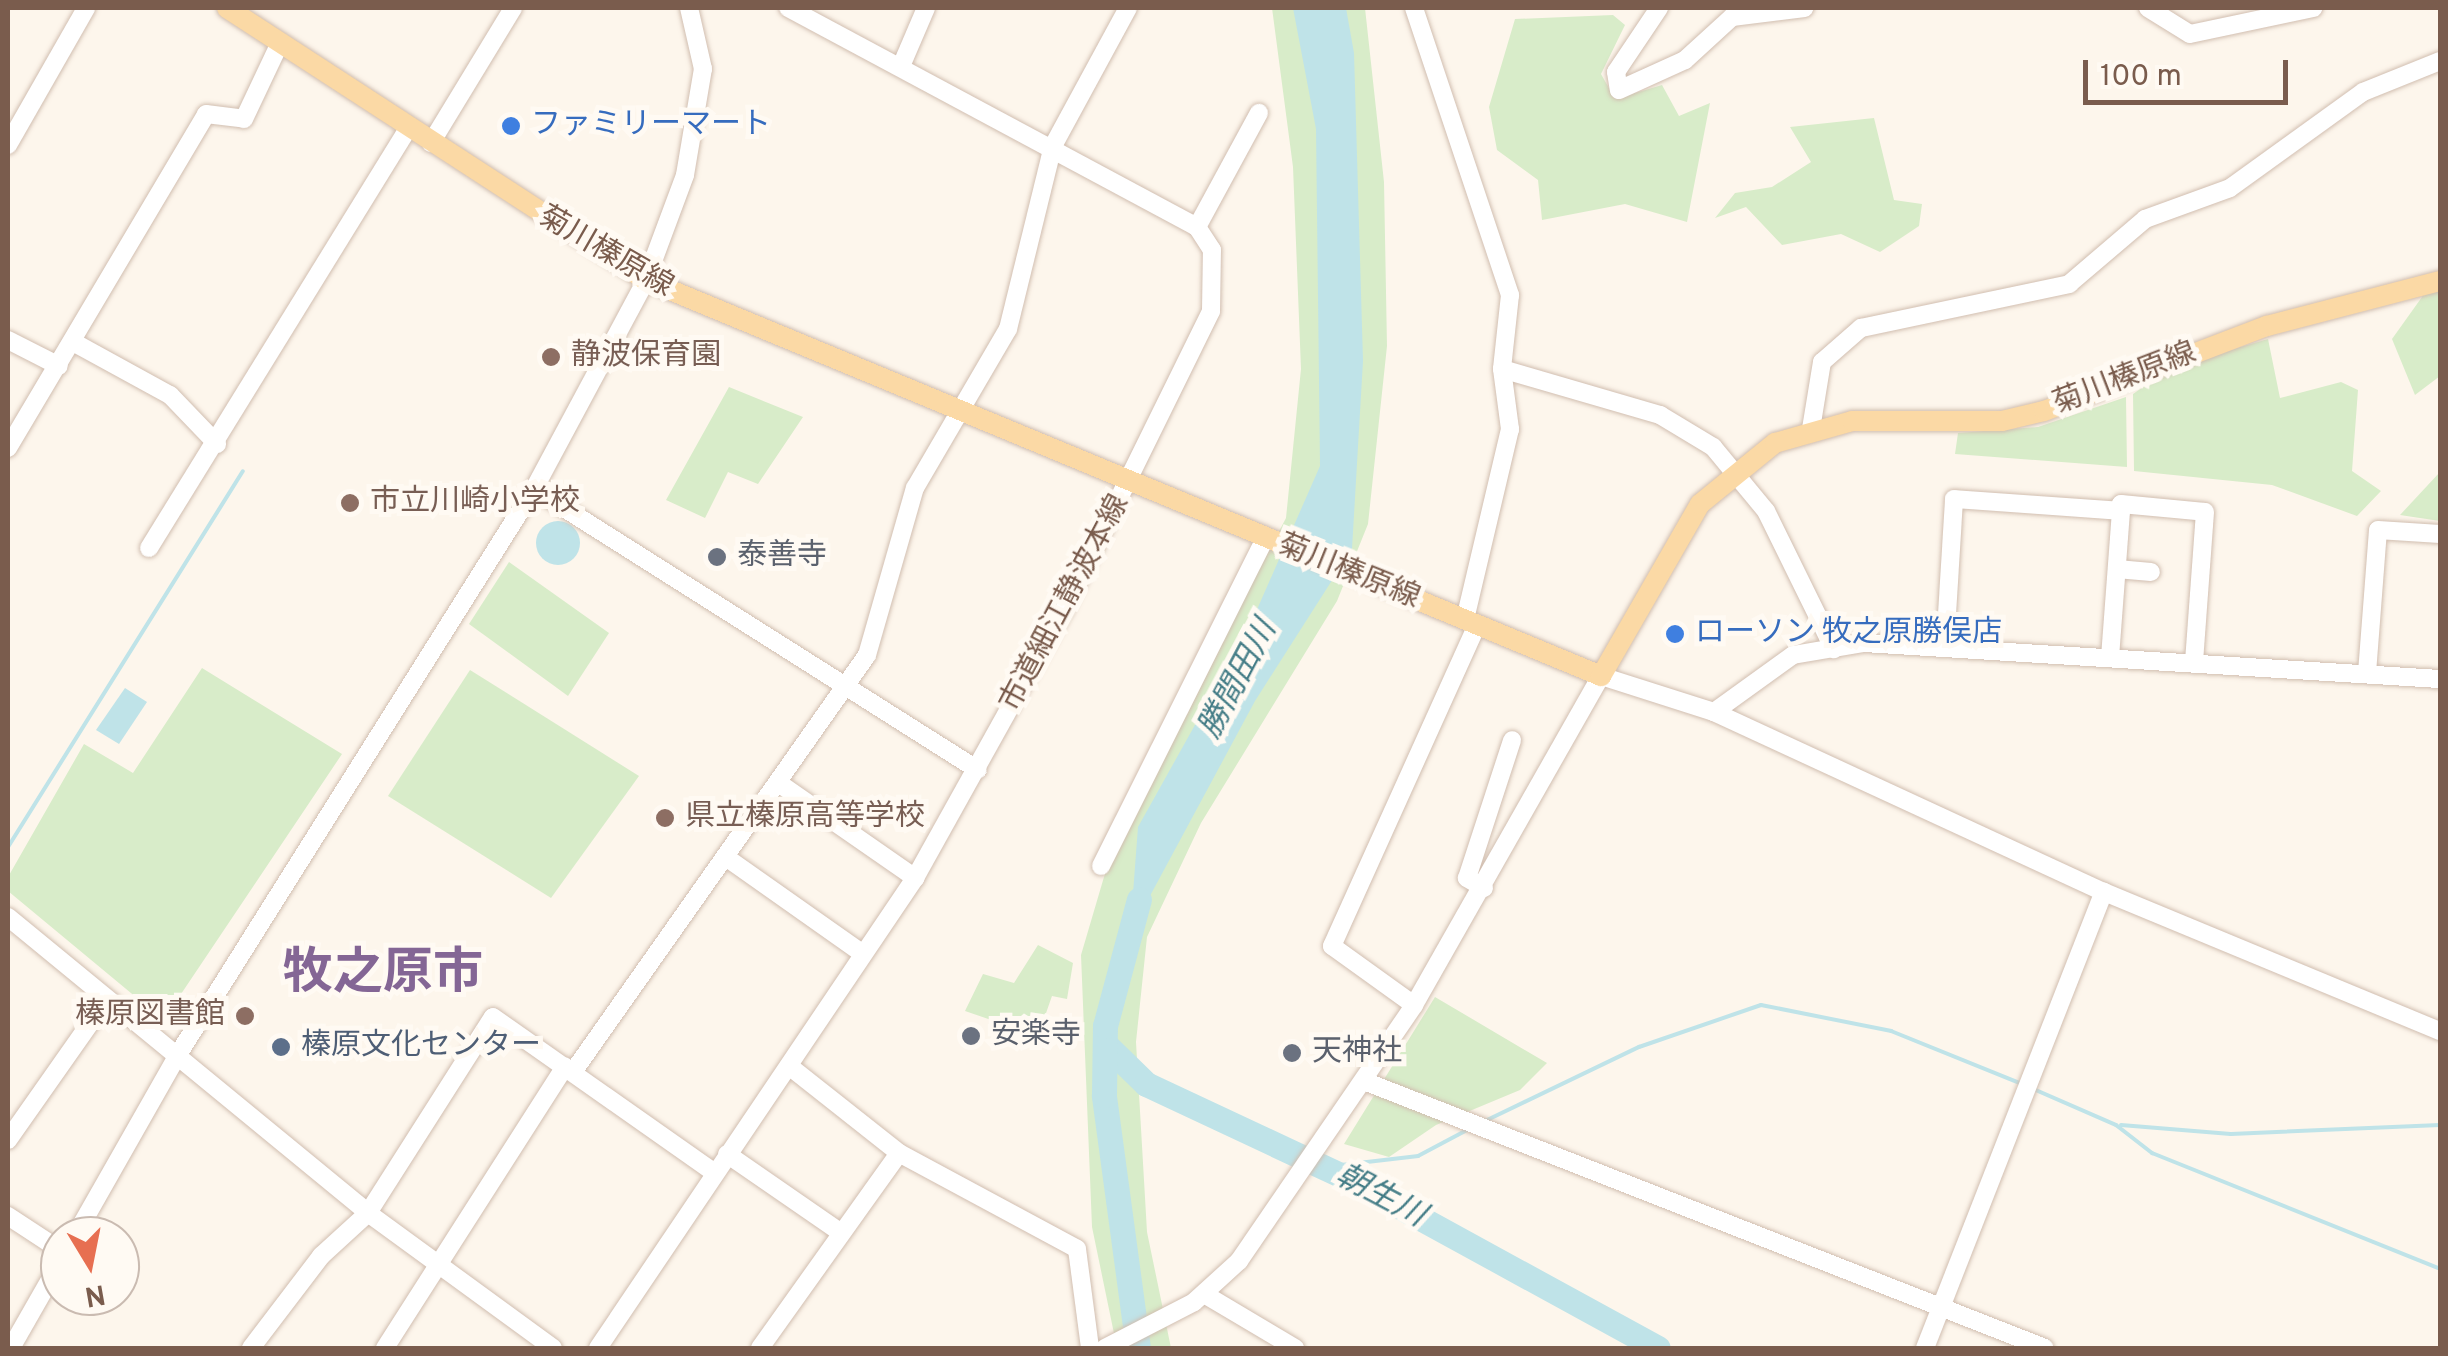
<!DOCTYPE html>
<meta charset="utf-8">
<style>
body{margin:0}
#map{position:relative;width:2448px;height:1356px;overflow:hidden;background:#fdf6ec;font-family:Overpass,"Noto Sans JP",sans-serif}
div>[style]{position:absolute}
.green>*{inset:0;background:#d8ecc9}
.water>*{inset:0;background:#bfe3e8}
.round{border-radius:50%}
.stream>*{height:4px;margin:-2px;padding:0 2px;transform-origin:2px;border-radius:2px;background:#bfe3e8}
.river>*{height:25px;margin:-12.5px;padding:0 12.5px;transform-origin:12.5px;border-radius:12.5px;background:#bfe3e8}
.roads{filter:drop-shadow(0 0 2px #d1beb0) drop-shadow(0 0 2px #d1beb0)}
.minor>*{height:18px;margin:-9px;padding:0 9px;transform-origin:9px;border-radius:9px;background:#fff}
.major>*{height:20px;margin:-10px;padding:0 10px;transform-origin:10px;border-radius:10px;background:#fbd9a5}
.dots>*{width:28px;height:28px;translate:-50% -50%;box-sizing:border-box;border:5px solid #fffaf3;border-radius:50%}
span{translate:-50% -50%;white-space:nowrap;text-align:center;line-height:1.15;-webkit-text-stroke:10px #fffaf3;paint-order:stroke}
.shop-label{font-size:30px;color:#366cbe}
.left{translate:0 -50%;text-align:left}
.street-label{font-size:30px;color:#7a5c4d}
.education-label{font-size:30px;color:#785e54}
.right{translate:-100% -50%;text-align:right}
.worship-label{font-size:30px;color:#5b616d}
.service-label{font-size:30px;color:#4e5e75}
.water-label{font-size:32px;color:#437c86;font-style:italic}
.town-label{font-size:50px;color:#846695;font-weight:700}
.frame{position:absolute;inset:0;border:10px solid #7a5c4d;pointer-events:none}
.north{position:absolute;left:40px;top:1216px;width:100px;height:100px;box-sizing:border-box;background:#fffaf3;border:2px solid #cabbb1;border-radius:50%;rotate:170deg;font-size:28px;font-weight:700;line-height:40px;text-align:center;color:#7a5c4d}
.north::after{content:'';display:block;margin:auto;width:35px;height:45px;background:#e76f51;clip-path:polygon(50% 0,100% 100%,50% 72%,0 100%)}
.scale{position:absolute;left:2083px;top:60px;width:205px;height:45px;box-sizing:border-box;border:5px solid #7a5c4d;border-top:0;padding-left:12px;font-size:30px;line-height:35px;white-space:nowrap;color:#7a5c4d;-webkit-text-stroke:8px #fffaf3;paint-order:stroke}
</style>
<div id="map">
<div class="green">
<i style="clip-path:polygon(1272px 8px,1365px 8px,1384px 182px,1387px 346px,1368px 524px,1337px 601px,1201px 823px,1147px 937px,1136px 1042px,1147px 1232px,1171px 1348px,1117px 1348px,1092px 1227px,1081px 955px,1114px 843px,1286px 518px,1301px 369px,1293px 167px)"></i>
<i style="clip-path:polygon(1613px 15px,1625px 25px,1601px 74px,1615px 99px,1662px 85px,1679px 116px,1710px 103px,1687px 222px,1625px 204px,1542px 220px,1538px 180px,1497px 150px,1489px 107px,1515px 19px)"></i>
<i style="clip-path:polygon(1874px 118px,1894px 200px,1922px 204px,1919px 226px,1880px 252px,1841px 234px,1782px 245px,1746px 207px,1715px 218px,1735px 193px,1772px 187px,1811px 162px,1790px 127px)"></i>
<i style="clip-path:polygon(2440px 288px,2440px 376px,2415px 395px,2392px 339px,2427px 290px)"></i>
<i style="clip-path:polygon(2268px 339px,2280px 398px,2341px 382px,2358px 390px,2352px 471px,2381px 491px,2357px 516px,2272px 485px,2134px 471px,2133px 394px,2172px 367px)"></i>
<i style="clip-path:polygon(729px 387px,803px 417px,758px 484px,728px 472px,705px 518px,666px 500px)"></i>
<i style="clip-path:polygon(2126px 397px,2127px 467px,1955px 454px,1958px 433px,2038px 427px)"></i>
<i style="clip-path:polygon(2440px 472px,2440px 521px,2400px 515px)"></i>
<i style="clip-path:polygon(509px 562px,609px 633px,568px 696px,469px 624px)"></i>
<i style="clip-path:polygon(202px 668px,342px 754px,177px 1000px,149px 1008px,8px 891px,8px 877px,84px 744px,133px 773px)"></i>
<i style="clip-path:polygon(470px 670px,639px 776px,551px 898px,388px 796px)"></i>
<i style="clip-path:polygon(1038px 945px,1073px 963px,1067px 999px,1052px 996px,1038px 1036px,965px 1011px,983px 974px,1014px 983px)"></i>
<i style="clip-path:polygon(1435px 997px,1547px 1063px,1520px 1090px,1436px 1125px,1389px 1157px,1344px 1144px)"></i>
</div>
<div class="water">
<i style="clip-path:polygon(1293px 8px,1346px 8px,1354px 53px,1363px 361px,1352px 549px,1255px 701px,1130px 933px,1138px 827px,1248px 630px,1320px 466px,1316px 129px)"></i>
<i class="round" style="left:536px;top:521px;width:44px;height:44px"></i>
<i style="clip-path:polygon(125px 688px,147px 702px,119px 744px,96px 730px)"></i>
</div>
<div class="stream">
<i style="left:8px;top:847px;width:443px;rotate:-58deg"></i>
<i style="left:2031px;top:1088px;width:93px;rotate:23.5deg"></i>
<i style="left:2116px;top:1125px;width:46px;rotate:37.9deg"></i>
<i style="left:2152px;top:1153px;width:310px;rotate:21.9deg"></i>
<i style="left:1485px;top:1121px;width:171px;rotate:-25.7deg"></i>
<i style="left:1639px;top:1047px;width:129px;rotate:-19deg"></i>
<i style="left:1761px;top:1005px;width:133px;rotate:11.3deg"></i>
<i style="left:1891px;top:1031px;width:141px;rotate:22deg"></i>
<i style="left:2121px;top:1125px;width:110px;rotate:4.7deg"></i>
<i style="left:2231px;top:1134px;width:209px;rotate:-2.5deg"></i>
<i style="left:1324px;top:1167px;width:95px;rotate:-6.7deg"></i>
<i style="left:1418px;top:1156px;width:55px;rotate:-28deg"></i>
</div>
<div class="river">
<i style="left:1105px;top:1044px;width:57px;rotate:44.3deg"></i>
<i style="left:1146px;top:1084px;width:224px;rotate:25.1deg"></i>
<i style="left:1349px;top:1179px;width:352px;rotate:28.7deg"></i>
<i style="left:1138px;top:1348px;width:255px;rotate:-97.7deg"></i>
<i style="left:1104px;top:1095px;width:69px;rotate:-89.2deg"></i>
<i style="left:1105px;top:1026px;width:131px;rotate:-75deg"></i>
</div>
<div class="roads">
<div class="minor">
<i style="left:1414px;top:8px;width:303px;rotate:71.5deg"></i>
<i style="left:1510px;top:295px;width:74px;rotate:96.2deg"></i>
<i style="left:1502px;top:369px;width:61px;rotate:82.4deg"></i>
<i style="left:1510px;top:429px;width:196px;rotate:103.3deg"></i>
<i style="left:1659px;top:8px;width:77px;rotate:123.9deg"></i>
<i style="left:1616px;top:72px;width:18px;rotate:81deg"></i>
<i style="left:1619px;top:90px;width:72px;rotate:-24.4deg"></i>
<i style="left:1685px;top:60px;width:64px;rotate:-42.5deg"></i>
<i style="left:1732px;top:17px;width:73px;rotate:-7.1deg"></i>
<i style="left:2148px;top:8px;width:49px;rotate:31.8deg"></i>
<i style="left:2190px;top:34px;width:126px;rotate:-11.9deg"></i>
<i style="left:902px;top:64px;width:61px;rotate:-66.8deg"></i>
<i style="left:431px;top:143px;width:158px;rotate:-58.7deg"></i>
<i style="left:8px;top:145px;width:158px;rotate:-60.3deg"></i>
<i style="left:1197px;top:227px;width:130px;rotate:-61.5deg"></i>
<i style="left:8px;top:340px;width:57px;rotate:27deg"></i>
<i style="left:73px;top:342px;width:111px;rotate:28.7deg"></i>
<i style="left:170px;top:395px;width:68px;rotate:46.2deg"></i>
<i style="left:1502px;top:369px;width:165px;rotate:16.2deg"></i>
<i style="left:1660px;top:415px;width:62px;rotate:31.1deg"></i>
<i style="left:1713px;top:447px;width:83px;rotate:50.4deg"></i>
<i style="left:1766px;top:511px;width:154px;rotate:63.8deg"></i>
<i style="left:1811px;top:429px;width:68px;rotate:-80.7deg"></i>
<i style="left:1822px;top:362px;width:52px;rotate:-41.1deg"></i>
<i style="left:1861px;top:328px;width:213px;rotate:-11.9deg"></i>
<i style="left:2069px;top:284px;width:100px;rotate:-40.5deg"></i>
<i style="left:2145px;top:219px;width:90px;rotate:-20deg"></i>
<i style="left:2230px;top:188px;width:164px;rotate:-35.8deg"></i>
<i style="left:2363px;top:92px;width:83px;rotate:-21.9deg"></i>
<i style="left:8px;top:448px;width:388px;rotate:-59.3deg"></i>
<i style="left:206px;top:114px;width:38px;rotate:7deg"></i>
<i style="left:244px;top:119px;width:84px;rotate:-64.7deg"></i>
<i style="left:534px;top:489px;width:525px;rotate:32.33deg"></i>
<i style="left:2121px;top:511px;width:7px;rotate:-90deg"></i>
<i style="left:2121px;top:504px;width:84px;rotate:5.4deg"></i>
<i style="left:2205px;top:512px;width:150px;rotate:94.2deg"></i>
<i style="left:149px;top:548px;width:493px;rotate:-58.3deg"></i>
<i style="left:2117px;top:569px;width:34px;rotate:5deg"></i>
<i style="left:1945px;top:647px;width:148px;rotate:-86.5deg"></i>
<i style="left:1954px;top:499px;width:167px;rotate:4.1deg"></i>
<i style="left:2121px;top:511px;width:146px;rotate:94.3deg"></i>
<i style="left:2367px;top:673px;width:143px;rotate:-85.6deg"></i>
<i style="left:2378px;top:530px;width:62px;rotate:3.7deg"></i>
<i style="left:1714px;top:712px;width:97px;rotate:-35.8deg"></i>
<i style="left:1793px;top:655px;width:72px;rotate:-9.6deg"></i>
<i style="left:1864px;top:643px;width:577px;rotate:3.58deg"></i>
<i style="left:780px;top:784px;width:165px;rotate:34.8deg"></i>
<i style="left:727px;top:858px;width:166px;rotate:35.2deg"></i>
<i style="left:1101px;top:866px;width:364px;rotate:-63.4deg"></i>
<i style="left:1484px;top:888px;width:20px;rotate:-150deg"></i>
<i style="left:1467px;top:878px;width:145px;rotate:-71.9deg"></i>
<i style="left:8px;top:917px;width:466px;rotate:39.4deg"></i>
<i style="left:368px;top:1213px;width:229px;rotate:36.1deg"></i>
<i style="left:1414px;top:1005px;width:101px;rotate:-144.3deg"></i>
<i style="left:1332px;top:946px;width:352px;rotate:-65.7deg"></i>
<i style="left:789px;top:1066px;width:140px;rotate:38.3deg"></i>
<i style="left:899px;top:1153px;width:202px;rotate:28.3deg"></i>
<i style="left:1077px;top:1249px;width:100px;rotate:82.5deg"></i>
<i style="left:573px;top:1072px;width:510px;rotate:-54.81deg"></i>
<i style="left:867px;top:655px;width:174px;rotate:-74deg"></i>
<i style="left:915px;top:488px;width:184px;rotate:-59.7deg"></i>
<i style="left:1008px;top:329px;width:188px;rotate:-76.2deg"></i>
<i style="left:1053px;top:146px;width:157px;rotate:-61.5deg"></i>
<i style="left:1364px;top:1081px;width:731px;rotate:21.41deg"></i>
<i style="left:8px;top:1140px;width:172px;rotate:-54.9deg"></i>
<i style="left:727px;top:1154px;width:137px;rotate:34.6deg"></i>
<i style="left:8px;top:1216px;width:62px;rotate:33.2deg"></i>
<i style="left:75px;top:1236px;width:210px;rotate:-60.4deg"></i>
<i style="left:179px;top:1053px;width:666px;rotate:-57.81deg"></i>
<i style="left:534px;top:489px;width:237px;rotate:-61.8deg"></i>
<i style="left:646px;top:280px;width:112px;rotate:-69.6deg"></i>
<i style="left:685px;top:175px;width:108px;rotate:-80.4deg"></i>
<i style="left:703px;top:69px;width:63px;rotate:-102.9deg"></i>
<i style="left:1204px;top:1294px;width:106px;rotate:30.7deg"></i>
<i style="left:11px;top:1348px;width:99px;rotate:-60.3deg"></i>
<i style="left:251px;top:1348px;width:116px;rotate:-52.7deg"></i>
<i style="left:321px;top:1256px;width:64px;rotate:-42.5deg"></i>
<i style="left:368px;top:1213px;width:232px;rotate:-57.5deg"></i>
<i style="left:493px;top:1017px;width:271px;rotate:35.1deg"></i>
<i style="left:385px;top:1348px;width:334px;rotate:-57.4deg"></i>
<i style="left:598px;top:1348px;width:567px;rotate:-56deg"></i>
<i style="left:915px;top:878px;width:307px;rotate:-60.9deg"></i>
<i style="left:1064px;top:610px;width:333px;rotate:-63.8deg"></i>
<i style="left:1211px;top:311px;width:61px;rotate:-89.1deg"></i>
<i style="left:1212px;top:250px;width:27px;rotate:-123deg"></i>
<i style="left:1197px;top:227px;width:464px;rotate:-151.8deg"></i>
<i style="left:760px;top:1348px;width:239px;rotate:-54.5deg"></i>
<i style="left:1105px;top:1348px;width:100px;rotate:-27.3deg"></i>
<i style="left:1194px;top:1302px;width:61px;rotate:-42.3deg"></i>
<i style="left:1239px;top:1261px;width:310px;rotate:-55.6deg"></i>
<i style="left:1414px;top:1005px;width:378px;rotate:-60.4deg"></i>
<i style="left:1601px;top:676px;width:119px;rotate:17.7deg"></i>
<i style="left:1714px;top:712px;width:430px;rotate:24.8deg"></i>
<i style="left:2104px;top:892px;width:364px;rotate:22.5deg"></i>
<i style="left:1925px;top:1348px;width:490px;rotate:-68.6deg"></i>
</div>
<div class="major">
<i style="left:227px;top:8px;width:500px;rotate:33deg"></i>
<i style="left:646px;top:280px;width:1034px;rotate:22.52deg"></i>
<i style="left:1601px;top:676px;width:198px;rotate:-60.1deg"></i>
<i style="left:1700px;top:504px;width:97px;rotate:-39.1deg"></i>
<i style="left:1775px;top:443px;width:80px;rotate:-15.9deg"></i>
<i style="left:1852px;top:421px;width:150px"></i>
<i style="left:2002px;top:421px;width:43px;rotate:-13.4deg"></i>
<i style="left:2044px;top:411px;width:239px;rotate:-20.9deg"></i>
<i style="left:2267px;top:326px;width:179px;rotate:-14.6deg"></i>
</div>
</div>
<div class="dots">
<i style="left:511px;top:126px;background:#3f7fe0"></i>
<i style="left:551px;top:357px;background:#8d6e63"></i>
<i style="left:350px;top:503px;background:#8d6e63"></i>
<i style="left:717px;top:557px;background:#6b7280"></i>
<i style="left:1675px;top:634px;background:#3f7fe0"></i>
<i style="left:665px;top:818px;background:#8d6e63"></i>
<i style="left:245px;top:1016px;background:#8d6e63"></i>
<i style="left:971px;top:1036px;background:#6b7280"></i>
<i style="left:281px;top:1047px;background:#5c6f8a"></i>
<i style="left:1292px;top:1053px;background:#6b7280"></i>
</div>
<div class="shop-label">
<span class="left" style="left:531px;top:126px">ファミリーマート</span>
<span class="left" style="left:1695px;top:634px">ローソン 牧之原勝俣店</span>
</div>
<div class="street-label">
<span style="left:605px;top:253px;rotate:30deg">菊川榛原線</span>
<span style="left:2125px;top:380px;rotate:-21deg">菊川榛原線</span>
<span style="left:1348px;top:573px;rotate:22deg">菊川榛原線</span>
<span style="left:1066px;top:604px;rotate:-62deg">市道細江静波本線</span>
</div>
<div class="education-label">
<span class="left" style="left:571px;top:357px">静波保育園</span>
<span class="left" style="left:370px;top:503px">市立川崎小学校</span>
<span class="left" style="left:685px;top:818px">県立榛原高等学校</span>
<span class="right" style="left:225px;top:1016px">榛原図書館</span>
</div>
<div class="worship-label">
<span class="left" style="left:737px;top:557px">泰善寺</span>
<span class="left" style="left:991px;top:1036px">安楽寺</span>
<span class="left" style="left:1312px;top:1053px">天神社</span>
</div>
<div class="service-label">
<span class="left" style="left:301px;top:1047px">榛原文化センター</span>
</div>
<div class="water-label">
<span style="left:1239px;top:680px;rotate:-62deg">勝間田川</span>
<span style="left:1380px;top:1197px;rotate:28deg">朝生川</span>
</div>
<div class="town-label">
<span style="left:383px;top:976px">牧之原市</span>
</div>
<div class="frame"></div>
<div class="north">N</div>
<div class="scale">100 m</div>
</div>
